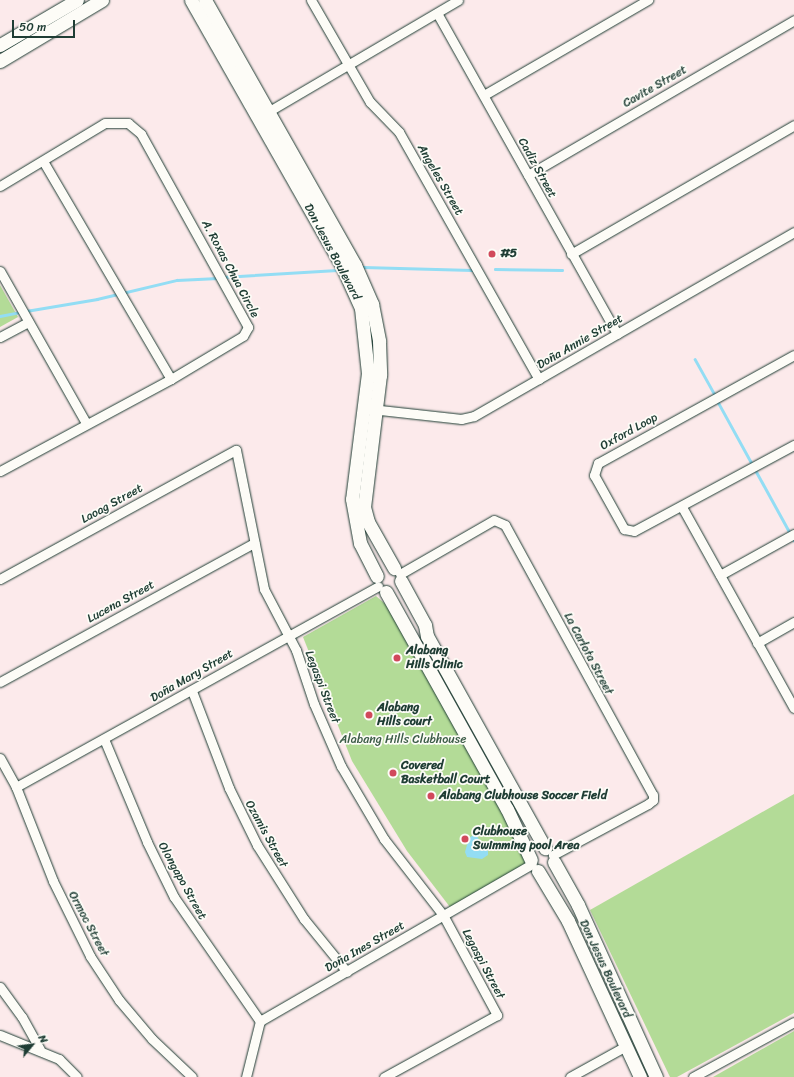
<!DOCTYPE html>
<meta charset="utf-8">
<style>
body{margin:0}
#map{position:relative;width:794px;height:1077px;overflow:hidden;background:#fceaeb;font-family:Sriracha,sans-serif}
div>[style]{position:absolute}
.green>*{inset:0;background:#b3db97}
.water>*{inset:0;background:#93ddf4}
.stream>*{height:2.5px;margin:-1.25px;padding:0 1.25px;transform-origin:1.25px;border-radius:1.25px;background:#93ddf4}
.roads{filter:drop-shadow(0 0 1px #1f3d34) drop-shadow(0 0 1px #1f3d34)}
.street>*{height:9px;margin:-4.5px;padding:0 4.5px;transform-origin:4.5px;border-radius:4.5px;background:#fdfcf7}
.secondary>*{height:13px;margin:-6.5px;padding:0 6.5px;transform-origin:6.5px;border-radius:6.5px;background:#fdfcf7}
.dots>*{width:11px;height:11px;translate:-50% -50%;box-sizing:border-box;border:2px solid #fdfcf7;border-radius:50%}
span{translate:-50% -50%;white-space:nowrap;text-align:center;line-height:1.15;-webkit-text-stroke:3.5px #fdfcf7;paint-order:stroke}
.street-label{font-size:12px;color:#1f3d34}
.poi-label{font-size:12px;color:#1f3d34;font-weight:700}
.left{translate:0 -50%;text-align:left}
.park-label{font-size:12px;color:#3d5d48}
.north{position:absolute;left:12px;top:1025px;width:40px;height:40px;-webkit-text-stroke:3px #fdfcf7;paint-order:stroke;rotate:61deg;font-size:11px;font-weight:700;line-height:16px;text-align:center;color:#1f3d34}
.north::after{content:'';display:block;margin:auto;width:14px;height:18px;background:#1f3d34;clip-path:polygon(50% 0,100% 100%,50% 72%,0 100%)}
.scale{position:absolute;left:12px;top:20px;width:63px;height:18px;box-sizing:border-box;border:2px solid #1f3d34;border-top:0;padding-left:5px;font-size:12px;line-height:14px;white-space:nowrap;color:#1f3d34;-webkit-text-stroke:3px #fdfcf7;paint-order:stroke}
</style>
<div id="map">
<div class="green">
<i style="clip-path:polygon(0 285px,18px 317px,0 327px)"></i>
<i style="clip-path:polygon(376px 596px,390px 608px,530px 853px,530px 868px,453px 911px,407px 851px,352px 761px,303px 637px)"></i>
<i style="clip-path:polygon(794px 794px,794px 1013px,677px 1077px,670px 1077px,590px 910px)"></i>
<i style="clip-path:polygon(794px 1031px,794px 1077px,713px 1077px)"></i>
</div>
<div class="water">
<i style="clip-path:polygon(475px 834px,488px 851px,488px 855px,482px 859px,467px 857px,465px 852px,469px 838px)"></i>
</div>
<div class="stream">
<i style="left:363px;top:267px;width:109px;rotate:1.6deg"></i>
<i style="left:495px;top:269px;width:67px;rotate:0.9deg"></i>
<i style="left:223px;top:277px;width:114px;rotate:-3.5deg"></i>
<i style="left:26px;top:311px;width:72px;rotate:-9.6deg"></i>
<i style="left:97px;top:299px;width:82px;rotate:-13.4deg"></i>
<i style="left:177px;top:280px;width:41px;rotate:-2.8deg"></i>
<i style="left:0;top:316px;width:21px;rotate:-11deg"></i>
<i style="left:695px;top:359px;width:41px;rotate:60.9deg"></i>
<i style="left:717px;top:400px;width:160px;rotate:61.2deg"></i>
</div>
<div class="roads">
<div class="street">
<i style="left:311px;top:0;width:118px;rotate:60deg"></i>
<i style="left:370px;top:102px;width:42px;rotate:46deg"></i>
<i style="left:399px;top:132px;width:284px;rotate:60.5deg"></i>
<i style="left:437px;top:13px;width:368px;rotate:60.7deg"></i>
<i style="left:484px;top:95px;width:190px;rotate:-30.1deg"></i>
<i style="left:264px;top:114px;width:225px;rotate:-30.4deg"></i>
<i style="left:43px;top:161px;width:253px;rotate:59.6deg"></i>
<i style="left:528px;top:175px;width:308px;rotate:-30.2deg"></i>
<i style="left:0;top:186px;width:122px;rotate:-31deg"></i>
<i style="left:105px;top:123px;width:23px"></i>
<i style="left:128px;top:123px;width:17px;rotate:40deg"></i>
<i style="left:141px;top:134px;width:221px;rotate:61deg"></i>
<i style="left:248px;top:327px;width:10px;rotate:119deg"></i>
<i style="left:243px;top:336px;width:84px;rotate:149.2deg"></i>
<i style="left:171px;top:379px;width:194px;rotate:151.7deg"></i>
<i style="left:571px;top:254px;width:258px;rotate:-30deg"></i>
<i style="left:0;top:271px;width:175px;rotate:60.5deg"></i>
<i style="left:0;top:337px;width:32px;rotate:-28deg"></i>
<i style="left:794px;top:355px;width:224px;rotate:151.1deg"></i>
<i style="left:598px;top:463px;width:13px;rotate:108deg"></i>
<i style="left:594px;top:475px;width:62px;rotate:60.9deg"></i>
<i style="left:624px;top:529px;width:10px;rotate:11deg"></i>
<i style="left:634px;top:531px;width:182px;rotate:-28.3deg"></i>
<i style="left:371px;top:409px;width:91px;rotate:6.3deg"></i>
<i style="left:461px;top:419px;width:13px;rotate:-13deg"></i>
<i style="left:474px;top:416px;width:369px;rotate:-29.9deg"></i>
<i style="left:682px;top:507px;width:230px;rotate:60.9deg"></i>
<i style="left:400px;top:574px;width:108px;rotate:-29.9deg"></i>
<i style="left:494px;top:520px;width:12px;rotate:24deg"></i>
<i style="left:505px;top:525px;width:308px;rotate:61.3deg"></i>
<i style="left:653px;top:795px;width:5px;rotate:90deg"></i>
<i style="left:653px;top:800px;width:6px;rotate:141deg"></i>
<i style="left:648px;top:804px;width:108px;rotate:151.8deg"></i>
<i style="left:720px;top:575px;width:85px;rotate:-29deg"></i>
<i style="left:0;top:579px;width:269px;rotate:-28.7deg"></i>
<i style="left:236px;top:450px;width:142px;rotate:78.6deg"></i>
<i style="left:264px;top:589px;width:69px;rotate:62.3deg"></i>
<i style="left:296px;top:650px;width:57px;rotate:71.6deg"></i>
<i style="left:314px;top:704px;width:68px;rotate:66.5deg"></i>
<i style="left:341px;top:766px;width:85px;rotate:59.5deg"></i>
<i style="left:384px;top:839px;width:96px;rotate:52.2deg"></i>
<i style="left:443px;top:915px;width:114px;rotate:61.6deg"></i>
<i style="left:497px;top:1015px;width:129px;rotate:151.2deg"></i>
<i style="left:757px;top:643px;width:43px;rotate:-29.6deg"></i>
<i style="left:0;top:682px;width:290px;rotate:-28.7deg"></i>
<i style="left:192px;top:691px;width:104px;rotate:69.1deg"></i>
<i style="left:229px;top:788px;width:64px;rotate:63.8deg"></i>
<i style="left:257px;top:845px;width:88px;rotate:57.6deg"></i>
<i style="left:304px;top:919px;width:68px;rotate:50.9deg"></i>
<i style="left:104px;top:739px;width:112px;rotate:67.3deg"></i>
<i style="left:147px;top:842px;width:61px;rotate:63.9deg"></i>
<i style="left:174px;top:897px;width:151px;rotate:55.3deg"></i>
<i style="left:0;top:758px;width:33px;rotate:61deg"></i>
<i style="left:16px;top:787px;width:101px;rotate:68.5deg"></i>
<i style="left:53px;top:881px;width:84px;rotate:63.7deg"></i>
<i style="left:90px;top:956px;width:53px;rotate:56.6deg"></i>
<i style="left:119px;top:1000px;width:51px;rotate:49.8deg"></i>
<i style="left:152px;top:1039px;width:55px;rotate:43.5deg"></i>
<i style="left:16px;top:787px;width:414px;rotate:-29deg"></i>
<i style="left:0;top:987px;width:37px;rotate:54deg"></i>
<i style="left:22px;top:1017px;width:37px;rotate:61deg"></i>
<i style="left:0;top:1035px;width:64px;rotate:22.1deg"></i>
<i style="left:59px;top:1059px;width:25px;rotate:45deg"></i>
<i style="left:246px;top:1077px;width:58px;rotate:-76deg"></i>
<i style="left:260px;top:1021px;width:314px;rotate:-30deg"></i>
<i style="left:570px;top:1077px;width:64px;rotate:-29deg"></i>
<i style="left:693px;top:1077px;width:115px;rotate:-28.6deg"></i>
</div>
<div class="secondary">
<i style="left:191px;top:0;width:308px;rotate:60.4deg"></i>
<i style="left:343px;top:268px;width:44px;rotate:65.8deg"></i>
<i style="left:361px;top:308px;width:65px;rotate:83.9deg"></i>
<i style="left:368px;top:373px;width:127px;rotate:97.2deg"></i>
<i style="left:352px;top:499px;width:45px;rotate:79.7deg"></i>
<i style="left:360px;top:543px;width:37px;rotate:63deg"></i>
<i style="left:205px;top:0;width:305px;rotate:60.5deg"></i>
<i style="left:355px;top:265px;width:43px;rotate:66.4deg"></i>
<i style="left:372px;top:304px;width:38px;rotate:79deg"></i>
<i style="left:379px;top:341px;width:34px;rotate:88deg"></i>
<i style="left:380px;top:375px;width:133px;rotate:96.9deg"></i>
<i style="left:364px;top:507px;width:16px;rotate:75deg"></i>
<i style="left:368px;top:522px;width:53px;rotate:60.5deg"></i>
<i style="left:0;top:45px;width:89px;rotate:-30.3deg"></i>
<i style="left:0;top:61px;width:119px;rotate:-30.9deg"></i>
<i style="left:401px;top:581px;width:50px;rotate:61.4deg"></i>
<i style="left:425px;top:625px;width:11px;rotate:80deg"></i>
<i style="left:427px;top:636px;width:243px;rotate:60.9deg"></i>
<i style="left:386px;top:592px;width:248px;rotate:60.9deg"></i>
<i style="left:507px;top:809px;width:56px;rotate:64.8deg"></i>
<i style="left:554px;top:862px;width:49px;rotate:60.8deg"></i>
<i style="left:578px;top:905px;width:189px;rotate:65.6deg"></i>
<i style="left:538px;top:871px;width:58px;rotate:59deg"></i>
<i style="left:568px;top:921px;width:172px;rotate:65.2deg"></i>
</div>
</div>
<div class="dots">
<i style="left:492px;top:254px;background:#d1495b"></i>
<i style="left:397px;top:658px;background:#d1495b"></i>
<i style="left:369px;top:715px;background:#d1495b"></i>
<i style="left:393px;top:773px;background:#d1495b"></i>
<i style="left:431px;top:796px;background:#d1495b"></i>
<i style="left:465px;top:839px;background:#d1495b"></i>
</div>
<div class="street-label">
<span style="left:655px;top:87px;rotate:-30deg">Cavite Street</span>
<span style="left:537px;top:168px;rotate:61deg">Cadiz Street</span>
<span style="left:440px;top:180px;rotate:60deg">Angeles Street</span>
<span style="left:332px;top:252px;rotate:62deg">Don Jesus Boulevard</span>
<span style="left:230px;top:269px;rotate:62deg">A. Roxas Chua Circle</span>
<span style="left:580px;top:342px;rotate:-30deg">Doña Annie Street</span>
<span style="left:629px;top:432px;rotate:-29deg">Oxford Loop</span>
<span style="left:112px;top:504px;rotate:-29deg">Laoag Street</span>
<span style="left:121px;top:602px;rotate:-29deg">Lucena Street</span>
<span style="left:588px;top:654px;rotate:62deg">La Carlota Street</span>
<span style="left:192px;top:676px;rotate:-30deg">Doña Mary Street</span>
<span style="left:322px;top:687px;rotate:69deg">Legaspi Street</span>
<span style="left:266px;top:834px;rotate:61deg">Ozamis Street</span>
<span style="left:182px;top:881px;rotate:61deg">Olongapo Street</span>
<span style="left:88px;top:924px;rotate:62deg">Ormoc Street</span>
<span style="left:365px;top:947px;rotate:-30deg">Doña Ines Street</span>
<span style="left:483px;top:964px;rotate:62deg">Legaspi Street</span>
<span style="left:605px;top:969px;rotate:65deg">Don Jesus Boulevard</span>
</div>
<div class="poi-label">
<span class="left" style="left:500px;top:254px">#5</span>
<span class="left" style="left:406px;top:658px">Alabang<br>Hills Clinic</span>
<span class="left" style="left:377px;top:715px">Alabang<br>Hills court</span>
<span class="left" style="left:401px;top:773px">Covered<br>Basketball Court</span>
<span class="left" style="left:439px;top:796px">Alabang Clubhouse Soccer Field</span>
<span class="left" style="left:473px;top:839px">Clubhouse<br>Swimming pool Area</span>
</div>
<div class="park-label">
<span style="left:403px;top:740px">Alabang Hills Clubhouse</span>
</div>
<div class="north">N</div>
<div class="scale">50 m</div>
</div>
